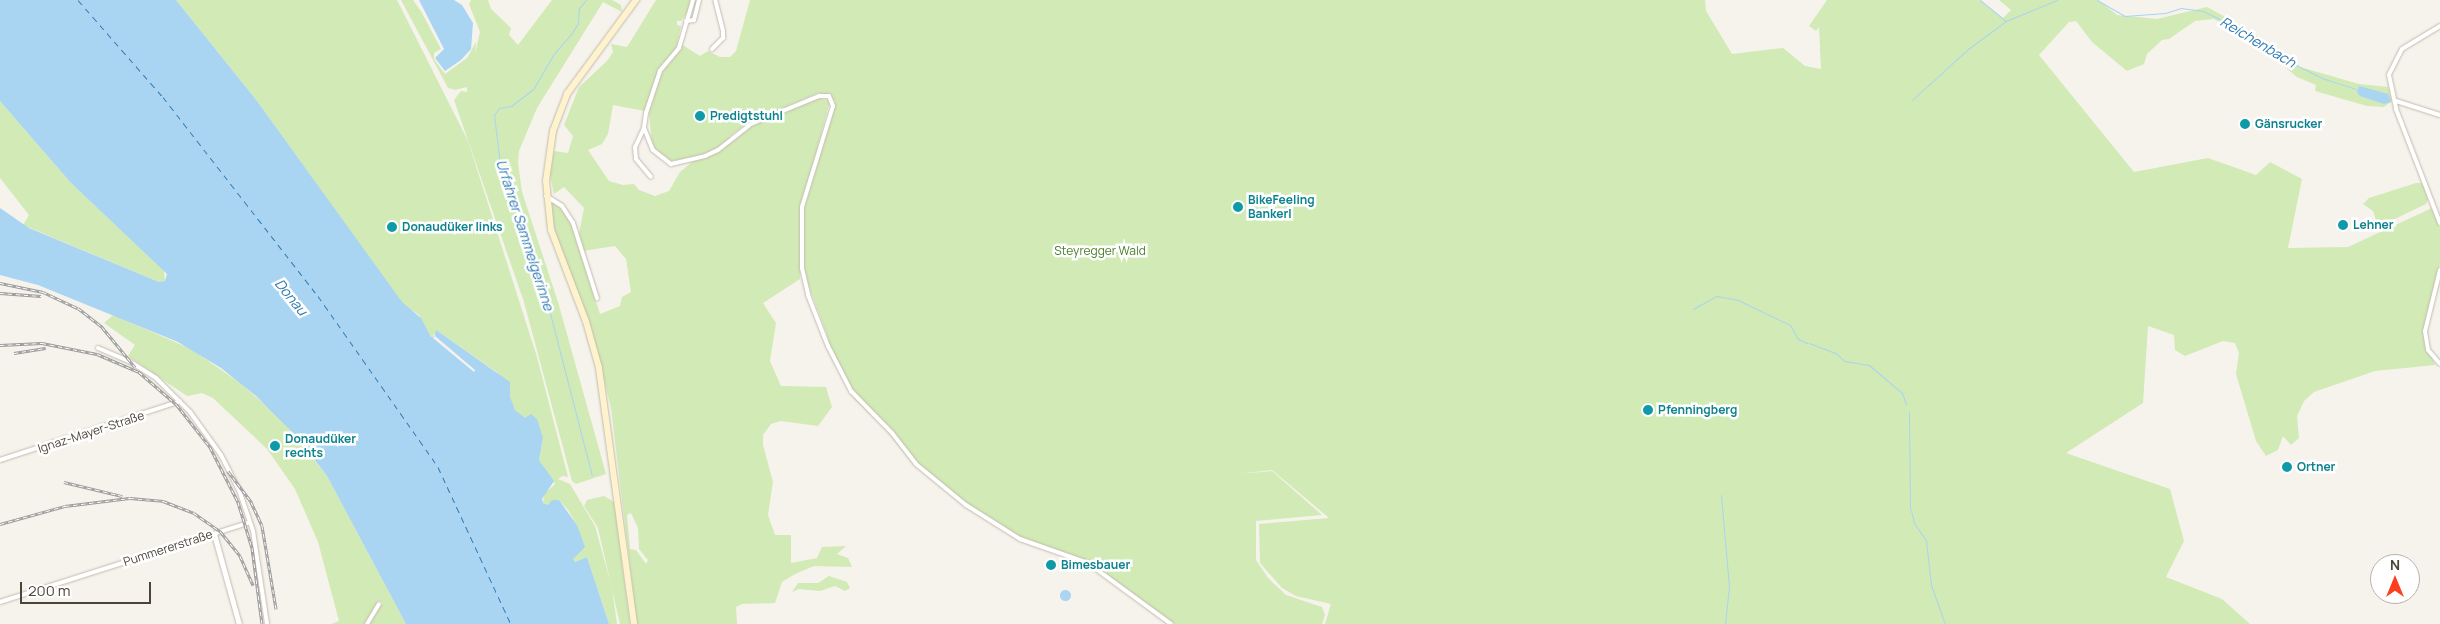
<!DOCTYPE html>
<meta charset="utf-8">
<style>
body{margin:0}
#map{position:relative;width:2440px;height:624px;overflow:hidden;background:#f6f3ec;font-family:Manrope,sans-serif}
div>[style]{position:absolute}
.green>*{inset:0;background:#d2eab5}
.water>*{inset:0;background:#a9d4f2}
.round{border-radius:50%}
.pier>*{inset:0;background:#f6f3ec}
.stream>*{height:1px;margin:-0.5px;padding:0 0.5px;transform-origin:0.5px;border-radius:0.5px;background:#a9d4f2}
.ferry>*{height:1px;margin-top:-0.5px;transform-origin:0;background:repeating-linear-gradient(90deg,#2e7ab2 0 6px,transparent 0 11px)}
.roads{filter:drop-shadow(0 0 1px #c2bbae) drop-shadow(0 0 1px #c2bbae)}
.minor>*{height:4px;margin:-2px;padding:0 2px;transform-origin:2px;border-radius:2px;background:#fff}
.tertiary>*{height:5px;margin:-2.5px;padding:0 2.5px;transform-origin:2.5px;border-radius:2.5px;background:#fff}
.secondary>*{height:5.5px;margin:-2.75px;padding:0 2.75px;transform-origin:2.75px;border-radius:2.75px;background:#fff3cd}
.rail>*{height:3px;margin-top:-1.5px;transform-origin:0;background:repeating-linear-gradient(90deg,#fff 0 4px,#9a9a9a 0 8px);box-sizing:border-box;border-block:1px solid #9a9a9a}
.dots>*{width:14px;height:14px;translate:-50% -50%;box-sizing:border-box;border:2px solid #fff;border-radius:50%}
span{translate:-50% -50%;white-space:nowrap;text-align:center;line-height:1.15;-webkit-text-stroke:5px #fff;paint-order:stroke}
.culture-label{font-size:12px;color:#0d838f;font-weight:700}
.left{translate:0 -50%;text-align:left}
.park-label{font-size:12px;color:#4a7f2a}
.street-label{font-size:12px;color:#4b4439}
.water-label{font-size:14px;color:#2e7ab2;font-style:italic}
.north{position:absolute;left:2370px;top:554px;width:50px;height:50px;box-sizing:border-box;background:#fff;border:1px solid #b7b4b0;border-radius:50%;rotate:0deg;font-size:14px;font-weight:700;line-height:20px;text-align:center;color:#4b4439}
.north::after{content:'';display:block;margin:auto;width:18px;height:22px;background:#fc3f1d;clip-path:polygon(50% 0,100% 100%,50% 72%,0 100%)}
.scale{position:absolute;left:20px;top:582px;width:131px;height:22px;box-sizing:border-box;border:2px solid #4b4439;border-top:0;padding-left:6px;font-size:15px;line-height:18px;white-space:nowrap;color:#4b4439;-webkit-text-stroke:4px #fff;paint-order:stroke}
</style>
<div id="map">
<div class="green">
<i style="clip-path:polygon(176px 0,397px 0,468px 141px,537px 357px,568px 477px,562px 476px,558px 479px,570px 484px,595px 526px,612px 588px,617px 624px,609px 624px,587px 557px,575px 562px,573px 559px,577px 525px,568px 510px,559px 500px,548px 505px,543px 503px,544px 494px,555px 484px,539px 460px,543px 438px,515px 410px,498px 373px,439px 332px,431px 337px,419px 315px,402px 303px,257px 101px)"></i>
<i style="clip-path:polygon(401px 0,413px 0,422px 13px,441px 49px,434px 53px,434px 59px,445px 74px,467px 58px,476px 42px,475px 54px,480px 32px,469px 4px,471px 0,488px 0,491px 9px,511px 28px,509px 35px,518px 45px,552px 0,612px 0,621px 5px,622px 12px,603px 2px,537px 108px,519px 151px,518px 163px,522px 192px,558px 302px,606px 474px,576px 484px,572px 481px,524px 302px,454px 100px,461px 91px,467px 92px,467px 87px,455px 90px,448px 88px)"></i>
<i style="clip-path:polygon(evenodd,656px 0,691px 0,689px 10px,681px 21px,677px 21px,677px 25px,681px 26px,675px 53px,661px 65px,645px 111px,613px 105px,608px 134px,602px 144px,588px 150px,609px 181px,623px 185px,634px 184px,639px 190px,655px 196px,669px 191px,680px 172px,697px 158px,667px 161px,652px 145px,649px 113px,661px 73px,679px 52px,681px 44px,700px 56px,708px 51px,720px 57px,730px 57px,736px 51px,750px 0,1705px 0,1706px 11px,1732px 54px,1783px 48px,1805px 66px,1821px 69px,1819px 27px,1816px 31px,1809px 26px,1827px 0,1979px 0,2003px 18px,2011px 10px,1999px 0,2098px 0,2117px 15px,2157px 19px,2207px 7px,2249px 30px,2300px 67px,2359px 84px,2388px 87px,2392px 101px,2384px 107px,2367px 106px,2315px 91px,2316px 85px,2297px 77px,2247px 36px,2214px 19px,2195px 21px,2169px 39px,2162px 40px,2147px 54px,2144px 64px,2127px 71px,2092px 42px,2076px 21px,2069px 22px,2039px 55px,2134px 172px,2208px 158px,2256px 175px,2270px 162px,2302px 179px,2288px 248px,2348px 247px,2432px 208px,2440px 228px,2440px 264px,2423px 335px,2435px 365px,2375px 371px,2314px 392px,2304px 401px,2297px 416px,2299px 438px,2291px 445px,2283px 436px,2278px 450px,2266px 456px,2256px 441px,2236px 374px,2239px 353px,2235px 343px,2223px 341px,2185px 356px,2175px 350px,2174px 335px,2148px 326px,2143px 403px,2066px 453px,2170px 489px,2184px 541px,2166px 577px,2222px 599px,2250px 624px,1325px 624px,1331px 604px,1296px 596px,1282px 588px,1260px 563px,1259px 524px,1329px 518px,1272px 470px,1238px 474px,1272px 471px,1322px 515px,1256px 521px,1256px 560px,1268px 578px,1286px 595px,1322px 607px,1325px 615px,1322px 624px,1173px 624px,1087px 564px,1026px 543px,966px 508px,912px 463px,880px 423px,854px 399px,825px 345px,829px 340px,805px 276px,801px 220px,835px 102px,831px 95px,818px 93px,747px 123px,729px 137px,733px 139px,749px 126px,817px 98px,830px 101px,801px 209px,800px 279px,763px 303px,776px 323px,770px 361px,781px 386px,826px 387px,832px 407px,818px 426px,781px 421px,771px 424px,763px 435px,763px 445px,773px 482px,768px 515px,775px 535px,791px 535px,791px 563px,817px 558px,822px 547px,846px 546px,837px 554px,848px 558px,852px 567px,814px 566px,795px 574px,782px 582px,775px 603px,742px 604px,736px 607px,737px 624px,637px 624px,611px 408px,592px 330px,555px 232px,551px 202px,563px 210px,572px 227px,600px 314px,620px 306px,622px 297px,631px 292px,626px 259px,615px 246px,583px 251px,579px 234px,584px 208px,564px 187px,554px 194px,550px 176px,554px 151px,568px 153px,573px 136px,564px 125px,579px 87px,607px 61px,613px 52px,611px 44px,627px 47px,656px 0,631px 513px,638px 528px,639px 549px,648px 560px,646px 564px,636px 550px,630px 549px,627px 515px,631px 513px)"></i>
<i style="clip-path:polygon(0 101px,71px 183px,164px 271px,165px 281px,159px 282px,23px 225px,29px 215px,0 178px)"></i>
<i style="clip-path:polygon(2416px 183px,2422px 183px,2428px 199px,2426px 204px,2378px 227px,2373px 211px,2363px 204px,2369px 198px)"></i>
<i style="clip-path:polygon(113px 315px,191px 349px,240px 383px,281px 419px,327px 476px,406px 624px,369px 624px,383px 602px,378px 601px,366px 624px,331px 624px,339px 621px,318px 542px,295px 489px,267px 449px,213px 398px,202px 393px,187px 396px,128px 356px,135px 345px,104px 323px)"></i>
<i style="clip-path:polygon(604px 496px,614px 502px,630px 624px,620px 624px,598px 528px,584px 506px,587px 500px)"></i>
<i style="clip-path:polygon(829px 576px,847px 582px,850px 588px,845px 591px,835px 586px,820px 591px,799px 589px,792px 592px,798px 583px,818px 583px)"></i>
</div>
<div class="water">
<i style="clip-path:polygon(0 0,176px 0,257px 101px,402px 302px,421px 318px,431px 337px,435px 336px,436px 330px,439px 332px,510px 382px,510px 397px,515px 410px,525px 418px,531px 414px,537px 419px,543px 438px,539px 460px,554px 481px,542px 499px,543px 503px,548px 505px,552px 500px,559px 500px,577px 525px,585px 547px,573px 559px,575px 562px,587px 557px,609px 624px,406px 624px,327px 476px,297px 437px,256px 396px,221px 368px,178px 342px,38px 285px,0 275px,0 208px,29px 228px,159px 282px,165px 281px,167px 274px,71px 183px,0 101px)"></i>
<i style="clip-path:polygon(419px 0,454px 0,462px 5px,473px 23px,471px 49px,461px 60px,445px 71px,435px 58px,444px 49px)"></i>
<i style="clip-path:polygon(2359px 86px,2388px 94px,2391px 102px,2384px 104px,2360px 96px,2357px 92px)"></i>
<i class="round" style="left:1059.5px;top:589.5px;width:11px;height:11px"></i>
</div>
<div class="pier">
<i style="clip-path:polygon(435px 336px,475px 370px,474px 372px,433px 338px)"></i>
</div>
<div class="stream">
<i style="left:586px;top:0;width:11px;rotate:131deg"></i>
<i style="left:579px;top:8px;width:15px;rotate:94deg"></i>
<i style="left:578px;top:23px;width:12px;rotate:121deg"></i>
<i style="left:572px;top:33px;width:29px;rotate:131deg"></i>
<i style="left:553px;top:55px;width:39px;rotate:120deg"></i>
<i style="left:533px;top:89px;width:28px;rotate:142deg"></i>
<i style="left:511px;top:106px;width:12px;rotate:171deg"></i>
<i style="left:499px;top:108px;width:9px;rotate:126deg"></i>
<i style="left:494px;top:115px;width:49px;rotate:83deg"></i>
<i style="left:500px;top:164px;width:60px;rotate:69.4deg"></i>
<i style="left:521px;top:220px;width:20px;rotate:81deg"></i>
<i style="left:524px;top:240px;width:26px;rotate:61deg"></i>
<i style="left:537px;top:263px;width:219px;rotate:75.5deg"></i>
<i style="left:1980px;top:0;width:33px;rotate:39deg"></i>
<i style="left:2097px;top:0;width:32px;rotate:30deg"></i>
<i style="left:2125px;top:16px;width:40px;rotate:-4.3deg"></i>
<i style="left:2165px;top:13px;width:17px;rotate:-17deg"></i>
<i style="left:2181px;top:8px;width:22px;rotate:8deg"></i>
<i style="left:2203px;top:11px;width:48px;rotate:26deg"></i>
<i style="left:2246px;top:32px;width:47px;rotate:35.4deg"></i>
<i style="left:2284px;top:59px;width:42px;rotate:26.6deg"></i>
<i style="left:2322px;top:78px;width:36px;rotate:18deg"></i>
<i style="left:1912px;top:100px;width:76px;rotate:-42.3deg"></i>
<i style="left:1968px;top:49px;width:47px;rotate:-36.4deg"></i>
<i style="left:2006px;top:21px;width:55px;rotate:-22.4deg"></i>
<i style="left:1693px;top:309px;width:26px;rotate:-29deg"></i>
<i style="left:1716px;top:296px;width:22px;rotate:10deg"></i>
<i style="left:1738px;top:300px;width:58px;rotate:25.7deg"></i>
<i style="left:1790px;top:325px;width:16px;rotate:60deg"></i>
<i style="left:1798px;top:339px;width:10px;rotate:24deg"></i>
<i style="left:1809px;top:343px;width:30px;rotate:21deg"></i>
<i style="left:1837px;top:354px;width:10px;rotate:45deg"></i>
<i style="left:1844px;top:361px;width:25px;rotate:9deg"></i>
<i style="left:1869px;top:365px;width:43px;rotate:40.3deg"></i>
<i style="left:1902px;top:393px;width:12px;rotate:70deg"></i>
<i style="left:1909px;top:412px;width:97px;rotate:89.4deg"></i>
<i style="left:1721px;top:495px;width:91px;rotate:85deg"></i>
<i style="left:1729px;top:586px;width:38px;rotate:96deg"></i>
<i style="left:1911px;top:510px;width:13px;rotate:77deg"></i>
<i style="left:1914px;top:523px;width:21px;rotate:55deg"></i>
<i style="left:1926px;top:540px;width:45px;rotate:83.7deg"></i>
<i style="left:1931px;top:585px;width:41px;rotate:70.3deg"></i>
</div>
<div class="ferry">
<i style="left:78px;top:0;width:129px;rotate:48.8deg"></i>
<i style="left:163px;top:97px;width:252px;rotate:52.1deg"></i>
<i style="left:318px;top:296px;width:209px;rotate:54.9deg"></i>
<i style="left:438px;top:467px;width:173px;rotate:65.1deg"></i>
</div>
<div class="roads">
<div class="minor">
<i style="left:693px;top:0;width:50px;rotate:106.3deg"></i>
<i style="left:679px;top:48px;width:30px;rotate:130deg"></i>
<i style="left:660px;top:71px;width:44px;rotate:108.4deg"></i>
<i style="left:646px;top:113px;width:15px;rotate:98deg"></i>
<i style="left:644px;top:128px;width:24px;rotate:68deg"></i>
<i style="left:653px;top:150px;width:23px;rotate:38deg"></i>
<i style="left:671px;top:164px;width:35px;rotate:-13deg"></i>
<i style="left:705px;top:156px;width:14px;rotate:-25deg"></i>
<i style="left:718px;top:150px;width:42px;rotate:-38.2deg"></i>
<i style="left:751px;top:124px;width:74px;rotate:-22.4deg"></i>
<i style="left:819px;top:96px;width:10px"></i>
<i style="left:829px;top:96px;width:11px;rotate:68deg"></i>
<i style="left:833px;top:106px;width:106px;rotate:107.1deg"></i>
<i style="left:802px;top:207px;width:61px;rotate:90deg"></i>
<i style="left:802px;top:268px;width:28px;rotate:77deg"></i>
<i style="left:808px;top:295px;width:55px;rotate:68.6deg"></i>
<i style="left:828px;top:346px;width:51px;rotate:62.9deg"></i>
<i style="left:851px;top:391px;width:59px;rotate:45.7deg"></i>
<i style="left:892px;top:433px;width:39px;rotate:52deg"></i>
<i style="left:916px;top:464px;width:65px;rotate:39.4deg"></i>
<i style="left:966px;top:505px;width:64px;rotate:32.2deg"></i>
<i style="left:1020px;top:539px;width:72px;rotate:19.4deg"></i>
<i style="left:1088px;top:563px;width:103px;rotate:36.3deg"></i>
<i style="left:686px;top:21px;width:8px;rotate:-7deg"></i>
<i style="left:694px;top:20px;width:21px;rotate:-76deg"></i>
<i style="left:2440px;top:26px;width:44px;rotate:148.8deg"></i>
<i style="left:2402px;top:49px;width:29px;rotate:117deg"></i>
<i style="left:2389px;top:75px;width:35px;rotate:78deg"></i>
<i style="left:2396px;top:109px;width:122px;rotate:68.9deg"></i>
<i style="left:712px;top:49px;width:16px;rotate:-45deg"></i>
<i style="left:723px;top:38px;width:7px;rotate:-90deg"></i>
<i style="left:723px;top:31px;width:32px;rotate:-104deg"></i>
<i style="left:2396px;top:101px;width:46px;rotate:17.7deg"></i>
<i style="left:644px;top:128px;width:21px;rotate:115deg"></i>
<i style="left:635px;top:147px;width:12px;rotate:85deg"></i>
<i style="left:636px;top:159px;width:23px;rotate:50deg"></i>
<i style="left:546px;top:196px;width:19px;rotate:32deg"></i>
<i style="left:562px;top:206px;width:20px;rotate:57deg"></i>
<i style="left:573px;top:223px;width:79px;rotate:72.3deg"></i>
<i style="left:2440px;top:270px;width:63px;rotate:103.8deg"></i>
<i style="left:2425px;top:331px;width:19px;rotate:81deg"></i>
<i style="left:2428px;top:350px;width:18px;rotate:49deg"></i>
<i style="left:98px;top:348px;width:34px;rotate:23deg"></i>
<i style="left:129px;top:361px;width:32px;rotate:32deg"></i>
<i style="left:156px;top:378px;width:48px;rotate:45deg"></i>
<i style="left:190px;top:412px;width:53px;rotate:54.2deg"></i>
<i style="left:221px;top:455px;width:39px;rotate:63deg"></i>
<i style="left:239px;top:490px;width:43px;rotate:71.1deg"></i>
<i style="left:253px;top:531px;width:94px;rotate:81.4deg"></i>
<i style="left:0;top:460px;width:189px;rotate:-18.1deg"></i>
<i style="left:0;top:602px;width:262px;rotate:-17.7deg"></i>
<i style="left:367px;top:624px;width:23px;rotate:-59deg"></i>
</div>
<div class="tertiary">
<i style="left:214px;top:534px;width:93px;rotate:74.5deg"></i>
</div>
<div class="secondary">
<i style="left:634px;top:624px;width:258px;rotate:-97.8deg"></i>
<i style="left:599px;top:368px;width:48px;rotate:-105.8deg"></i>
<i style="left:586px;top:322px;width:98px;rotate:-110.8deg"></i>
<i style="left:551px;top:230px;width:49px;rotate:-95.8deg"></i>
<i style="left:546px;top:181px;width:50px;rotate:-82deg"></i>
<i style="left:553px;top:131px;width:40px;rotate:-69deg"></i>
<i style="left:567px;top:94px;width:117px;rotate:-53.7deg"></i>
</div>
</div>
<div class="rail">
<i style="left:0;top:283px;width:44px;rotate:11.8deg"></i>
<i style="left:43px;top:292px;width:38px;rotate:25deg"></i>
<i style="left:78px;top:308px;width:31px;rotate:38deg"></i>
<i style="left:102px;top:327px;width:52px;rotate:50.5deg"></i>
<i style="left:0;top:293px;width:41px;rotate:4.2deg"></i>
<i style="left:0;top:345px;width:42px;rotate:-2.7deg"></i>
<i style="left:42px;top:343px;width:56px;rotate:11.3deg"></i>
<i style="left:97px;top:354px;width:46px;rotate:23.2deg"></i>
<i style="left:139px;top:372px;width:49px;rotate:40.9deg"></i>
<i style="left:176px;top:404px;width:55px;rotate:51.7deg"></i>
<i style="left:210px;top:447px;width:62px;rotate:63deg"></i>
<i style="left:238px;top:502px;width:48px;rotate:73.1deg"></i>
<i style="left:252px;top:548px;width:77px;rotate:82.5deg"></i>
<i style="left:14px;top:353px;width:32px;rotate:-9deg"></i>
<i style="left:228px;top:471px;width:39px;rotate:53deg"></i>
<i style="left:251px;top:502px;width:26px;rotate:65deg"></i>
<i style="left:262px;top:526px;width:84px;rotate:80.4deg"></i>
<i style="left:64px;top:482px;width:60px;rotate:13.6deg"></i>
<i style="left:0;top:524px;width:67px;rotate:-15.5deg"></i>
<i style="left:65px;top:506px;width:65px;rotate:-7deg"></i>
<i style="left:130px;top:498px;width:33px;rotate:5deg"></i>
<i style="left:163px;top:501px;width:33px;rotate:21deg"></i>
<i style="left:194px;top:513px;width:32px;rotate:35deg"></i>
<i style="left:220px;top:531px;width:32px;rotate:51deg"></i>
<i style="left:240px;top:556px;width:32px;rotate:66deg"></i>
</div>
<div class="dots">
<i style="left:700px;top:116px;background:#0f9aa8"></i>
<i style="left:2245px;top:124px;background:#0f9aa8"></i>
<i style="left:1238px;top:207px;background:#0f9aa8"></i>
<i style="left:2343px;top:225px;background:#0f9aa8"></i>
<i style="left:392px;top:227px;background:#0f9aa8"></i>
<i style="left:1648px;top:410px;background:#0f9aa8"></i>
<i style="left:275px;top:446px;background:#0f9aa8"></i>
<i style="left:2287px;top:467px;background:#0f9aa8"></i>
<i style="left:1051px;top:565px;background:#0f9aa8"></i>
</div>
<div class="culture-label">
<span class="left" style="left:710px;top:116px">Predigtstuhl</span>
<span class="left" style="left:2255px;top:124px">Gänsrucker</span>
<span class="left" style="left:1248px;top:207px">BikeFeeling<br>Bankerl</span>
<span class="left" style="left:2353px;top:225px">Lehner</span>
<span class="left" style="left:402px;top:227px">Donaudüker links</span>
<span class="left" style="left:1658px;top:410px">Pfenningberg</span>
<span class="left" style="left:285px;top:446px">Donaudüker<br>rechts</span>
<span class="left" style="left:2297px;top:467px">Ortner</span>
<span class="left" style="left:1061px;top:565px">Bimesbauer</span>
</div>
<div class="park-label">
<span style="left:1100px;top:251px">Steyregger Wald</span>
</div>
<div class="street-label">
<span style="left:91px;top:432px;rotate:-18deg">Ignaz-Mayer-Straße</span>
<span style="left:168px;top:548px;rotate:-18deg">Pummererstraße</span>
</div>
<div class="water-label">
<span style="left:2258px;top:42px;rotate:31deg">Reichenbach</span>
<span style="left:525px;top:235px;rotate:72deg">Urfahrer Sammelgerinne</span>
<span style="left:291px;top:297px;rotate:51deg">Donau</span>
</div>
<div class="north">N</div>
<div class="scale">200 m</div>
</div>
